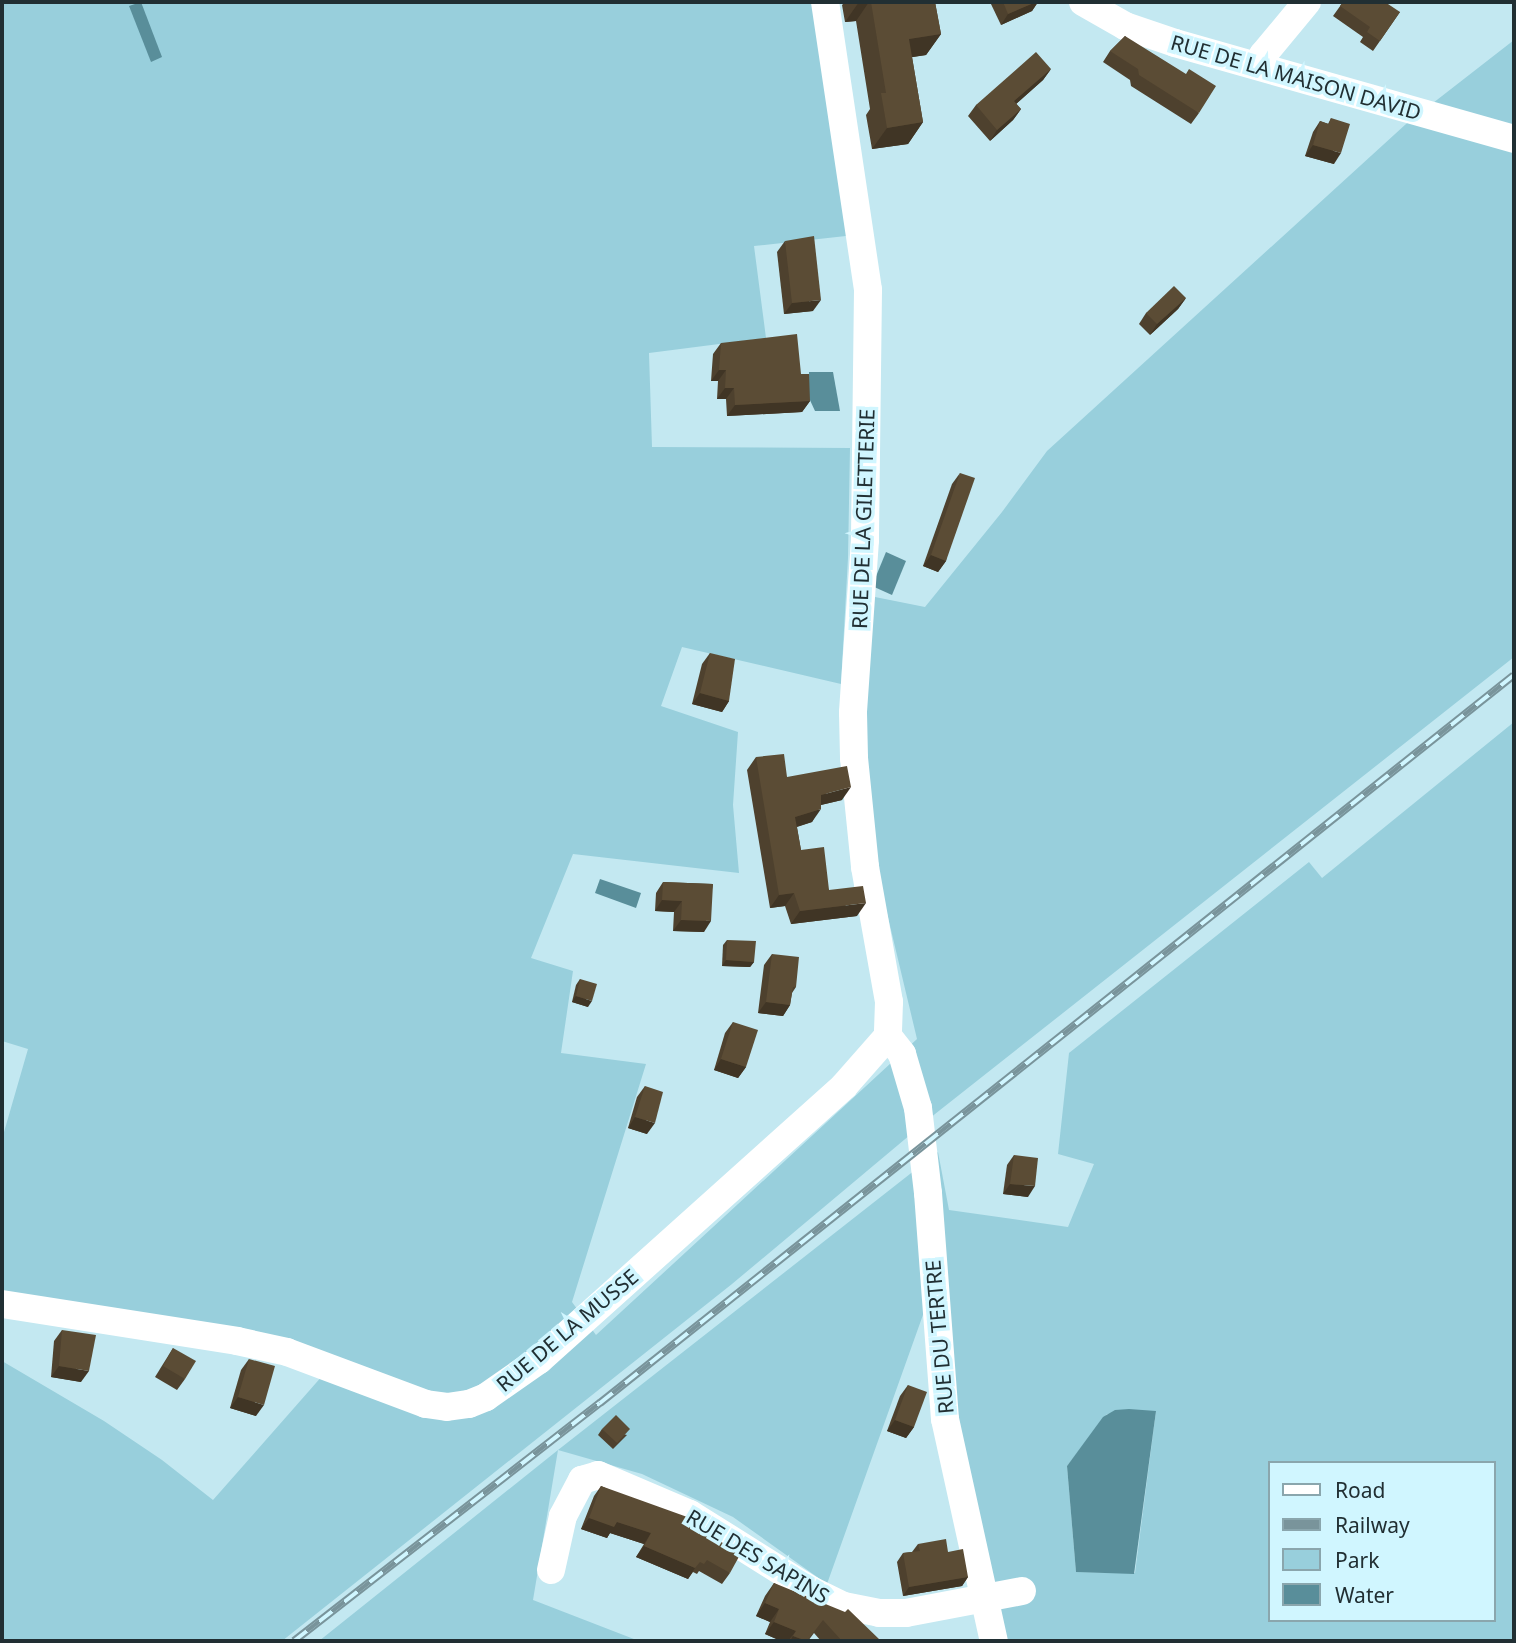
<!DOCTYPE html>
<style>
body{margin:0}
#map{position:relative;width:1516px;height:1643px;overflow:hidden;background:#c3e8f1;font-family:"Noto Sans",sans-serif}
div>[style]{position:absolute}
.green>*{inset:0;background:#98cfdc}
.water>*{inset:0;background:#598e9a}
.minor>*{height:28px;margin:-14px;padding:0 14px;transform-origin:14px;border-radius:14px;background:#fff}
.rail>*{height:8px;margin-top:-4px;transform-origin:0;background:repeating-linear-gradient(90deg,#d0f6ff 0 16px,#79949b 0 32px);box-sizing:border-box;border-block:2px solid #79949b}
.wall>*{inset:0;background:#4e412e}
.shaded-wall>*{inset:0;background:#403525}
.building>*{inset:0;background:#5b4c35}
span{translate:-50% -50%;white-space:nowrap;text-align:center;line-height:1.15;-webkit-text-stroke:7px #d0f6ff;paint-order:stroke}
.street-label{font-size:21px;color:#212f33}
.frame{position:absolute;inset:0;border:4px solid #212f33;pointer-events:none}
.legend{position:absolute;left:1268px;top:1461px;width:228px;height:161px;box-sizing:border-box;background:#d0f6ff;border:2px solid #8aa6ad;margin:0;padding:9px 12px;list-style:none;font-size:21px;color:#212f33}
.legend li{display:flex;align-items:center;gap:14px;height:35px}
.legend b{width:35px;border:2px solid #8aa6ad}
</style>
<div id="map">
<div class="green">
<i style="clip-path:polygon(2px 2px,816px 2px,855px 235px,754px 246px,766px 338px,649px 353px,652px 447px,850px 448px,848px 558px,841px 684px,682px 647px,661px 706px,738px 732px,733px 805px,739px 873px,573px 854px,531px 958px,573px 971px,561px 1053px,646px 1064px,572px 1302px,596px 1335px,917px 1039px,875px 863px,865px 733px,870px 596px,925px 607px,1002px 512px,1047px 451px,1406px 124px,1514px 40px,1514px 657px,935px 1114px,732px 1284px,282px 1641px,2px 1641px,2px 1361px,104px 1421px,162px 1460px,213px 1500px,323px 1375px,2px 1295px,2px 1139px,28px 1049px,2px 1041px)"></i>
<i style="clip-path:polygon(evenodd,1514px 722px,1514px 1641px,1004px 1641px,924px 1312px,827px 1584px,733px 1517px,642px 1474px,558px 1450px,533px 1600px,639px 1641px,319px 1641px,558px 1450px,938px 1152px,949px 1210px,1068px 1227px,1094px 1164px,1058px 1154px,1069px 1053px,1309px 862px,1322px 878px,1514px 722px,1156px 1411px,1135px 1573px,1076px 1572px,1067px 1466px,1107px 1414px,1156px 1411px,1514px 722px,1269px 1463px,1493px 1463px,1493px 1620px,1269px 1620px,1269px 1463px)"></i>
</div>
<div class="water">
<i style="clip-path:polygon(141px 2px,162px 57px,151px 62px,129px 6px)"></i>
<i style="clip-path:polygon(809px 372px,833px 372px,840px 411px,815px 411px,809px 398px)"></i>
<i style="clip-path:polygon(886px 552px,906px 561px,892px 595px,872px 586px)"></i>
<i style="clip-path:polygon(600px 879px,641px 893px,636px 908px,595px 893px)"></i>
<i style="clip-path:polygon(1129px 1409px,1156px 1411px,1134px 1574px,1076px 1572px,1067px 1466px,1103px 1417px,1115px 1410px)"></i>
</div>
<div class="minor">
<i style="left:825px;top:2px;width:291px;rotate:81.5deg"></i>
<i style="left:868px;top:290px;width:250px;rotate:90.7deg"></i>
<i style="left:865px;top:540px;width:173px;rotate:94deg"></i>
<i style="left:853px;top:713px;width:45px;rotate:88.7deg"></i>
<i style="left:854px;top:758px;width:110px;rotate:84.2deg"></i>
<i style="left:865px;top:867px;width:137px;rotate:79.9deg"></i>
<i style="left:889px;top:1002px;width:34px;rotate:92deg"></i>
<i style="left:1083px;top:2px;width:48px;rotate:29.7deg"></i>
<i style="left:1125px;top:26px;width:53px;rotate:18.8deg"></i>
<i style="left:1175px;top:43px;width:352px;rotate:15.8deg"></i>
<i style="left:1259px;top:66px;width:12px;rotate:-70deg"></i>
<i style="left:1263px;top:55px;width:69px;rotate:-50.3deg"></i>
<i style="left:888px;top:1036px;width:23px;rotate:52deg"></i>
<i style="left:902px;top:1054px;width:56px;rotate:73.5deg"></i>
<i style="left:918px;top:1108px;width:86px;rotate:83.3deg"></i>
<i style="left:928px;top:1193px;width:227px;rotate:85.7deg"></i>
<i style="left:945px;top:1419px;width:227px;rotate:77.6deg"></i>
<i style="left:2px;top:1304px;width:238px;rotate:8.9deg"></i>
<i style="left:237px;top:1341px;width:51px;rotate:12.4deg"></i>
<i style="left:287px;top:1352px;width:148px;rotate:20.5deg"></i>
<i style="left:426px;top:1404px;width:21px;rotate:8deg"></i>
<i style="left:447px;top:1407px;width:22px;rotate:-8deg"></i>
<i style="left:469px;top:1404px;width:18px;rotate:-22deg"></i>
<i style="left:486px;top:1397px;width:65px;rotate:-34.9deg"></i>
<i style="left:539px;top:1360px;width:410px;rotate:-41.9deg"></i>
<i style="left:844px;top:1086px;width:67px;rotate:-48.7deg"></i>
<i style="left:551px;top:1570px;width:55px;rotate:-77.5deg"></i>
<i style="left:563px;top:1516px;width:41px;rotate:-62.2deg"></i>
<i style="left:582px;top:1480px;width:17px;rotate:-17deg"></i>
<i style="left:598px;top:1475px;width:100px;rotate:23deg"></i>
<i style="left:690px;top:1514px;width:143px;rotate:32.1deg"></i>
<i style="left:811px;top:1590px;width:37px;rotate:26deg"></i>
<i style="left:844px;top:1606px;width:36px;rotate:11deg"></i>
<i style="left:879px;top:1613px;width:27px"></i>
<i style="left:906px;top:1613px;width:118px;rotate:-10.7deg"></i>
</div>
<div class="rail">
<i style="left:294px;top:1641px;width:388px;rotate:-37.9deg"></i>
<i style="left:600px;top:1403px;width:1168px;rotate:-38.54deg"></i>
</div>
<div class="wall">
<i style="clip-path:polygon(845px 2px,935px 2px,941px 34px,926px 55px,912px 57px,923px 122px,908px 144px,872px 149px,866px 115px,870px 109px,856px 21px,845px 22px,842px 5px)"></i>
<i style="clip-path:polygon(990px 2px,1038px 2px,1032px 11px,1001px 25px)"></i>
<i style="clip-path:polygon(1343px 2px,1400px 12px,1373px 51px,1360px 42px,1363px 37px,1333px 16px)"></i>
<i style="clip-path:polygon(1125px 36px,1199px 113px,1191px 124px,1131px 86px,1130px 80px,1103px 62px,1110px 51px)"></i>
<i style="clip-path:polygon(1051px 69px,1043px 80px,1016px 104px,1021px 109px,1013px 120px,990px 141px,968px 116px,976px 105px)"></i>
<i style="clip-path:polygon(1331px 118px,1334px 164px,1305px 156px,1313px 132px,1320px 121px,1328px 124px)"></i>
<i style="clip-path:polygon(785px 241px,813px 311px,784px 314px,777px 252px)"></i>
<i style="clip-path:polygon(1186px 298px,1178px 309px,1150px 335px,1139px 324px,1146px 313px)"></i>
<i style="clip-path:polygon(721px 343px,801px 374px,810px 401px,802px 412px,727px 416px,726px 399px,717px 399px,718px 381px,711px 381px,713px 354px)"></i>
<i style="clip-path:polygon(960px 473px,946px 561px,938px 572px,923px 566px,952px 484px)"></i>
<i style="clip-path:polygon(710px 653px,729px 701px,722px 712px,692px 704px,702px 664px)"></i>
<i style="clip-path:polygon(756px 757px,787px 777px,842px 800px,821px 805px,812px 822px,797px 827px,801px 850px,829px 890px,857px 916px,791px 924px,785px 906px,770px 908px,747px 770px)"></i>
<i style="clip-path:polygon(663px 882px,713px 884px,704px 932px,673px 931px,674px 912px,655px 911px,656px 893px)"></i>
<i style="clip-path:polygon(727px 940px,754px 962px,750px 967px,722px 966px,723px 945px)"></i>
<i style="clip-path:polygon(772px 954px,796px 987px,792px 993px,790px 1005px,783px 1016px,758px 1013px,764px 965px)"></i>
<i style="clip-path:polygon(580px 979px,588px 1007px,572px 1002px,576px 985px)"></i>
<i style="clip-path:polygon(733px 1022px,746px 1067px,738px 1078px,714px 1070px,725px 1033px)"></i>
<i style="clip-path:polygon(645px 1086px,647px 1134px,628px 1128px,637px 1097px)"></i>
<i style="clip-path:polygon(1014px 1155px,1028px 1197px,1003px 1194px,1007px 1165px)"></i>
<i style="clip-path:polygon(62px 1330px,81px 1382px,51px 1377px,54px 1341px)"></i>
<i style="clip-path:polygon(173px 1348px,185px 1379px,177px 1390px,155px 1377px)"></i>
<i style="clip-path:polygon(249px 1359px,256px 1416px,230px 1408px,241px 1370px)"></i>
<i style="clip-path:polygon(908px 1385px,914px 1427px,906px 1438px,887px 1431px,900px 1396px)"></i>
<i style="clip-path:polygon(602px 1429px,627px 1435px,613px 1449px,598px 1435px)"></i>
<i style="clip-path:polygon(601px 1486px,696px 1528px,730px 1573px,722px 1584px,699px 1571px,697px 1574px,693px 1572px,688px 1579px,636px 1557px,644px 1544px,610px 1533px,607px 1538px,581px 1529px,594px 1496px)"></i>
<i style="clip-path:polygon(918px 1544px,948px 1552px,968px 1577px,962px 1586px,903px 1596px,897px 1562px,903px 1553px,912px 1552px)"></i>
<i style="clip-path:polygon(774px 1583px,881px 1641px,821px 1641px,814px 1633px,808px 1641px,781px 1641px,765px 1634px,770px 1622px,756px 1616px,765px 1596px)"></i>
</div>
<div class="shaded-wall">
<i style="clip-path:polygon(859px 2px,869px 2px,856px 21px,845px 22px)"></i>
<i style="clip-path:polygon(1036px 2px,1038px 2px,1032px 11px,1001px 25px,1008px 14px)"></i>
<i style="clip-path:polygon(941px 34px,926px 55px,894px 60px,909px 39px)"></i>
<i style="clip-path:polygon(1051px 69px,1043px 80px,1007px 112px,1014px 101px)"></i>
<i style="clip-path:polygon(1021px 109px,1013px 120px,990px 141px,997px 130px)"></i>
<i style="clip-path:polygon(923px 122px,908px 144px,872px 149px,887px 128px)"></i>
<i style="clip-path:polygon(1313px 145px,1341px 153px,1334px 164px,1305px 156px)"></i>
<i style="clip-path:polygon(1186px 298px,1178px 309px,1150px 335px,1157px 324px)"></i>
<i style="clip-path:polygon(821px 300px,813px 311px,784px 314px,792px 303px)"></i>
<i style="clip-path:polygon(719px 370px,726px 370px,718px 381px,711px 381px)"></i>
<i style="clip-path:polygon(725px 388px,734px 388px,726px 399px,717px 399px)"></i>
<i style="clip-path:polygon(810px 401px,802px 412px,727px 416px,735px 405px)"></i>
<i style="clip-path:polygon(931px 555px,946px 561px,938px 572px,923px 566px)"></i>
<i style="clip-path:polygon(700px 693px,729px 701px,722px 712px,692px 704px)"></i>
<i style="clip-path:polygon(851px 787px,842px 800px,812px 807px,821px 795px)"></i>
<i style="clip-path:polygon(821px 809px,812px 822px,786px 830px,795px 817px)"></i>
<i style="clip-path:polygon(794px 893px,785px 906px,770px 908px,779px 895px)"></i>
<i style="clip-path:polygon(662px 900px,682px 901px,674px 912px,655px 911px)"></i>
<i style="clip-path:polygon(866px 903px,857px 916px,791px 924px,800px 911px)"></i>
<i style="clip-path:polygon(681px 920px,711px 921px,704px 932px,673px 931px)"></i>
<i style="clip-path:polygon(726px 960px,754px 962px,750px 967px,722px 966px)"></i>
<i style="clip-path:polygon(576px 996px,592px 1001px,588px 1007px,572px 1002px)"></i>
<i style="clip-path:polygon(766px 1002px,790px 1005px,783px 1016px,758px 1013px)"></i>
<i style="clip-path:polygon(721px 1059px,746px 1067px,738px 1078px,714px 1070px)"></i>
<i style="clip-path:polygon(635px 1117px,655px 1123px,647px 1134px,628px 1128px)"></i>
<i style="clip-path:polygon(1010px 1184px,1035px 1186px,1028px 1197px,1003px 1194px)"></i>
<i style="clip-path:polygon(59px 1366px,89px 1371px,81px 1382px,51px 1377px)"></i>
<i style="clip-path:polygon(238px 1397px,264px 1405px,256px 1416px,230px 1408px)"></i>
<i style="clip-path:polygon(895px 1420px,914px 1427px,906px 1438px,887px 1431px)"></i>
<i style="clip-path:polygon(589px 1518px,617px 1522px,651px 1533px,644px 1544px,610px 1533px,607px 1538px,581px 1529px)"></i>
<i style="clip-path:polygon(644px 1546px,695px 1568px,688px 1579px,636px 1557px)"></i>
<i style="clip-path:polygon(968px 1577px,962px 1586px,903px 1596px,909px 1587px)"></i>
<i style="clip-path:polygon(765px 1603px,779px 1609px,770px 1622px,756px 1616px)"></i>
<i style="clip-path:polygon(774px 1622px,796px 1631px,788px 1641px,781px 1641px,765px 1634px)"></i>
<i style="clip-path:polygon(793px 1636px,806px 1641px,790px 1641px)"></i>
</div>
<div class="building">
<i style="clip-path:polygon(871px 2px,935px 2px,941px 34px,909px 39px,923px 122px,887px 128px,881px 93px,886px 93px)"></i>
<i style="clip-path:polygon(1003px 2px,1036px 2px,1008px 14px)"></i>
<i style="clip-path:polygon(1343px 2px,1385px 2px,1400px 12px,1380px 41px,1367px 32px,1370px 27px,1340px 6px)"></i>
<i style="clip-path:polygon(1125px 36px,1186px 74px,1189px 69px,1216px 86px,1199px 113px,1139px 75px,1138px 69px,1110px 51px)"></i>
<i style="clip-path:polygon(1036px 52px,1051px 69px,1014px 101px,1021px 109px,997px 130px,976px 105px)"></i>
<i style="clip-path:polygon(1331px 118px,1350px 124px,1341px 153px,1313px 145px,1320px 121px,1329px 124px)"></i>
<i style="clip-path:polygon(814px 236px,821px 300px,792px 303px,785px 241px)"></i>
<i style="clip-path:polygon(1174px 286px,1186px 298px,1157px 324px,1146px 313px)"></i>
<i style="clip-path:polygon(797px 334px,801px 374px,809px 374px,810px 401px,735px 405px,734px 388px,725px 388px,726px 370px,719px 370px,721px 343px)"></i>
<i style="clip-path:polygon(960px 473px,975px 478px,946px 561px,931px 555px)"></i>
<i style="clip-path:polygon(710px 653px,735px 659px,729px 701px,700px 693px)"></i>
<i style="clip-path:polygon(784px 754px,787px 777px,847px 766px,851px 787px,821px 795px,821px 809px,795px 817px,801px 850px,824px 847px,829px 890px,863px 886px,866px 903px,800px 911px,794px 893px,779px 895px,756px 757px)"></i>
<i style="clip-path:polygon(663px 882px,713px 884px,711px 921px,681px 920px,682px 901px,662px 900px)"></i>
<i style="clip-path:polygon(727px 940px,756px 941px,754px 962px,726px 960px)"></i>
<i style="clip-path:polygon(772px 954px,799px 957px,796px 987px,793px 987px,790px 1005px,766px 1002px)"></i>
<i style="clip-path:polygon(580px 979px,597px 984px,592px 1001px,576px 996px)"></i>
<i style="clip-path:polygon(733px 1022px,758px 1030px,746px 1067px,721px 1059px)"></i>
<i style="clip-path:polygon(645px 1086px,663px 1092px,655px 1123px,635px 1117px)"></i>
<i style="clip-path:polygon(1014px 1155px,1038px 1158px,1035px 1186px,1010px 1184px)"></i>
<i style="clip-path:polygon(62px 1330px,96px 1335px,89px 1371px,59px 1366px)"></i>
<i style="clip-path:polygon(173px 1348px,196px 1361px,185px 1379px,163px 1366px)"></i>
<i style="clip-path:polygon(249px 1359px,275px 1366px,264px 1405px,238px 1397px)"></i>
<i style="clip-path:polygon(908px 1385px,927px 1392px,914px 1427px,895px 1420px)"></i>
<i style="clip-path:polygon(616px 1415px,630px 1429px,617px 1443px,602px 1429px)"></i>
<i style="clip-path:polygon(601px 1486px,690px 1518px,698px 1523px,696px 1528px,741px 1553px,730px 1573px,707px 1560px,704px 1564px,700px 1562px,695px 1568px,644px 1546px,651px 1533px,617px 1522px,614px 1527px,589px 1518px)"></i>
<i style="clip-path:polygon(946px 1539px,948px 1552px,963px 1549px,968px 1577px,909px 1587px,903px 1553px,920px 1551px,918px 1544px)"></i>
<i style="clip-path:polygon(774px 1583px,845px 1612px,848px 1609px,881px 1641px,842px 1641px,823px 1620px,807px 1641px,793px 1636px,796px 1631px,774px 1622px,779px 1609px,765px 1603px)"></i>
</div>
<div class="street-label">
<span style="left:1296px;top:77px;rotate:16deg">RUE DE LA MAISON DAVID</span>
<span style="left:863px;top:519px;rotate:-88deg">RUE DE LA GILETTERIE</span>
<span style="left:567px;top:1330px;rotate:-40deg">RUE DE LA MUSSE</span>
<span style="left:939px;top:1337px;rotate:-95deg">RUE DU TERTRE</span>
<span style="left:758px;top:1556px;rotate:31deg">RUE DES SAPINS</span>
</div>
<div class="frame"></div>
<ul class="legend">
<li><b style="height:9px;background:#fff"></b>Road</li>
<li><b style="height:9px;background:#79949b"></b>Railway</li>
<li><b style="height:19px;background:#98cfdc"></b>Park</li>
<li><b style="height:19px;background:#598e9a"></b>Water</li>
</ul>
</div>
